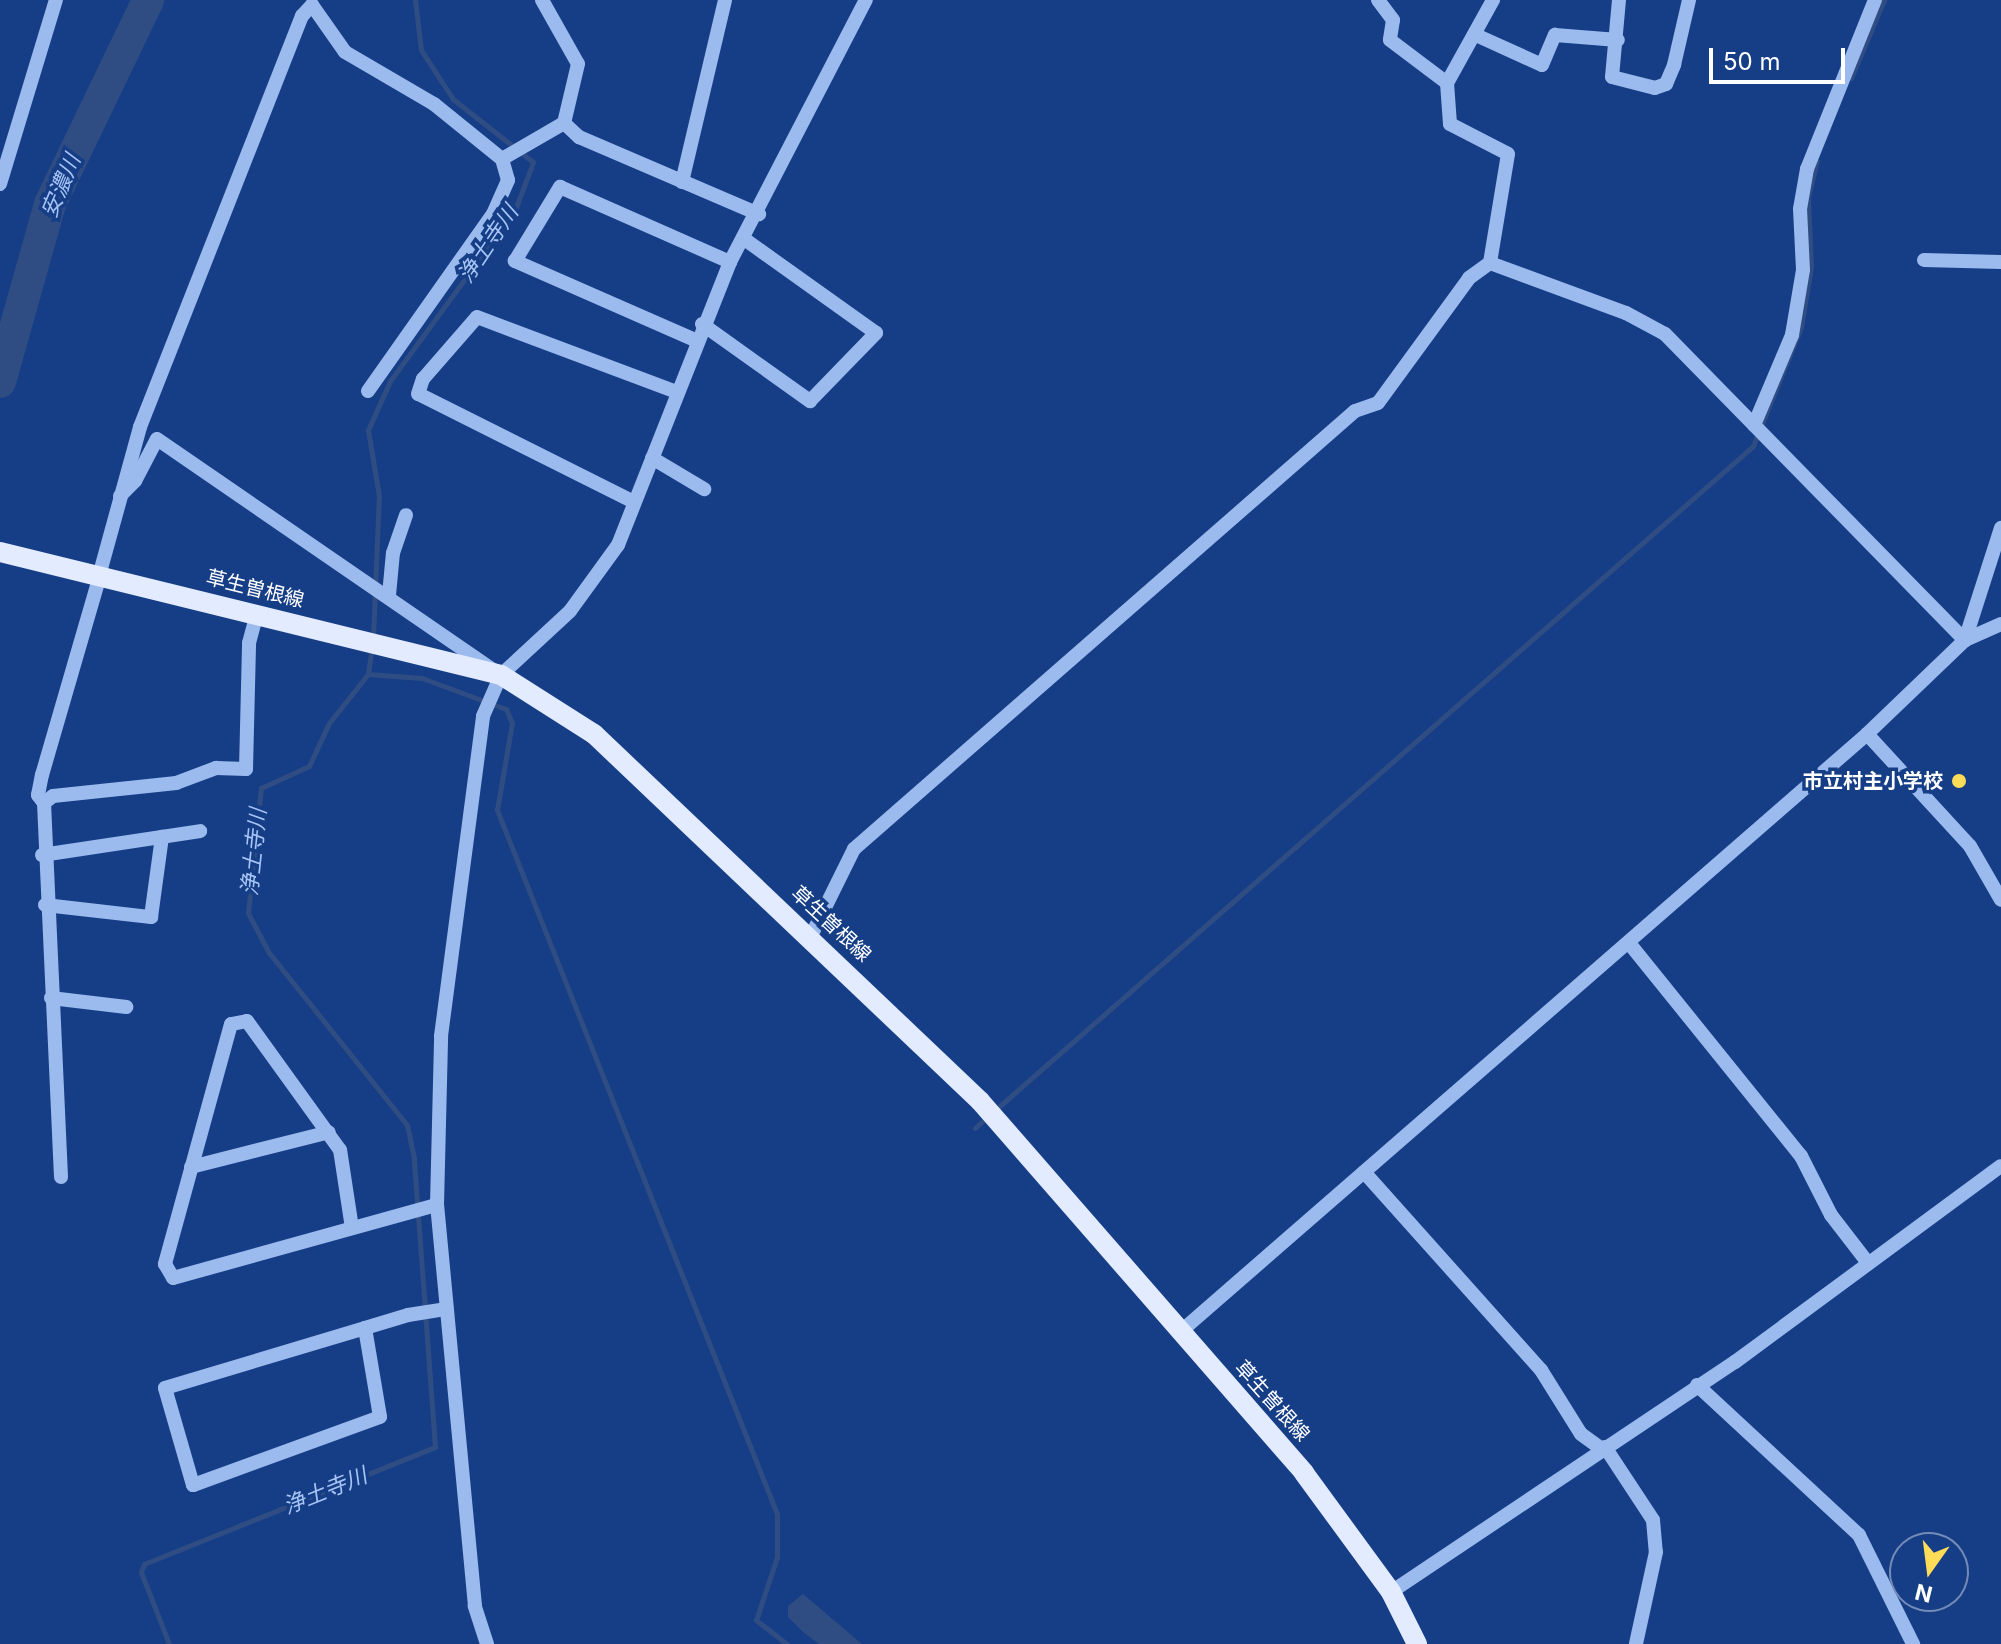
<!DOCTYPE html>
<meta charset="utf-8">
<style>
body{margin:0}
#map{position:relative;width:2001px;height:1644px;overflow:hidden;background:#163e86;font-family:Inter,"Noto Sans JP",sans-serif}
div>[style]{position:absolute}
.water>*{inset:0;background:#2f4d83}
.stream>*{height:5px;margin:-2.5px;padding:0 2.5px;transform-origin:2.5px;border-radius:2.5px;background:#2f4d83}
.river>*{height:32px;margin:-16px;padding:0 16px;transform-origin:16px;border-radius:16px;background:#2f4d83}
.minor>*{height:14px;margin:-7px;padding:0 7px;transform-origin:7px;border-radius:7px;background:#9bbaee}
.major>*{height:20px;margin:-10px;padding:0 10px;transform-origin:10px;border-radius:10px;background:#e2ebff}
.dots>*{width:22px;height:22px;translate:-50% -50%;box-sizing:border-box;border:4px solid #163e86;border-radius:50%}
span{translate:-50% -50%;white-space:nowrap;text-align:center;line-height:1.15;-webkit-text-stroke:7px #163e86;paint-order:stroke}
.street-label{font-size:20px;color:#fff}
.poi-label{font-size:20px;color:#fff;font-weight:700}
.right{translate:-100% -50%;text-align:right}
.water-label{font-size:22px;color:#a6c4f5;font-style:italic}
.north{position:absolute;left:1889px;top:1532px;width:80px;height:80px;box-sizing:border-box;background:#163e86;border:2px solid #738bb6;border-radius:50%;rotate:194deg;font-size:22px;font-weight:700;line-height:32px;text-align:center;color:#fff}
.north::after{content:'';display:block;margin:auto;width:28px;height:36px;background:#ffdc58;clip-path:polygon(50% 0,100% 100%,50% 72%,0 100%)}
.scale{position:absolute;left:1709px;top:48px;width:136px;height:36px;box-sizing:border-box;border:4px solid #fff;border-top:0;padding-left:10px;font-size:24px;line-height:28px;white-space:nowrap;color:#fff;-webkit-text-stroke:6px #163e86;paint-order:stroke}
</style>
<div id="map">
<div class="water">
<i style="clip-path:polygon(803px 1594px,862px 1644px,819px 1644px,803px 1632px,788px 1617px,788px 1606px)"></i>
</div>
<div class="stream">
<i style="left:1851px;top:78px;width:85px;rotate:-67.1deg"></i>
<i style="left:373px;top:637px;width:141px;rotate:-87.6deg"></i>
<i style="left:379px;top:496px;width:67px;rotate:-99.5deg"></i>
<i style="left:368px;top:430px;width:54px;rotate:-65.8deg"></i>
<i style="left:390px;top:381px;width:212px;rotate:-53.8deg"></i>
<i style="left:515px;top:210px;width:51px;rotate:-69.4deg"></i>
<i style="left:533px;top:162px;width:102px;rotate:-141.8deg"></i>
<i style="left:453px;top:99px;width:59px;rotate:-123.1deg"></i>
<i style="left:421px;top:50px;width:50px;rotate:-96.8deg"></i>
<i style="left:368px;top:674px;width:54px;rotate:4.2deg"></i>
<i style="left:422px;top:678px;width:90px;rotate:20.3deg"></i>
<i style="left:506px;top:709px;width:15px;rotate:67deg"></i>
<i style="left:512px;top:723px;width:88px;rotate:99.8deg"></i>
<i style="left:497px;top:810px;width:758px;rotate:68.31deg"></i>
<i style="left:777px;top:1514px;width:43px;rotate:90deg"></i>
<i style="left:777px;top:1557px;width:66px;rotate:108.4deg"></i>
<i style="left:756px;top:1620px;width:39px;rotate:38deg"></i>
<i style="left:994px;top:1111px;width:1009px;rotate:-41.22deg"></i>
<i style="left:1753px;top:446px;width:128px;rotate:-68deg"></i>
<i style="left:1801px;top:327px;width:61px;rotate:-80.5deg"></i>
<i style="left:1811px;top:267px;width:70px;rotate:-92.5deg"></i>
<i style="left:1808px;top:197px;width:37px;rotate:-76deg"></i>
<i style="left:975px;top:1128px;width:15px;rotate:-42deg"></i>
<i style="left:169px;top:1644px;width:77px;rotate:-111.3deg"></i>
<i style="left:141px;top:1572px;width:9px;rotate:-69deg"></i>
<i style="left:144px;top:1564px;width:314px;rotate:-21.9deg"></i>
<i style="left:435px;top:1447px;width:290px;rotate:-94.2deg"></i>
<i style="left:414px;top:1158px;width:34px;rotate:-102deg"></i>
<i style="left:407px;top:1125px;width:221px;rotate:-128.7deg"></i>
<i style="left:269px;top:953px;width:45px;rotate:-117.7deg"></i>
<i style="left:248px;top:913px;width:126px;rotate:-84.1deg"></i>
<i style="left:261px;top:788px;width:53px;rotate:-24.6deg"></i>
<i style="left:309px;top:766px;width:47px;rotate:-65.1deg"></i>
<i style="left:329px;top:723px;width:63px;rotate:-51.5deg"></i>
<i style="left:368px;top:674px;width:27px;rotate:-82deg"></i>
</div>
<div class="river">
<i style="left:0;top:382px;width:185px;rotate:-74.3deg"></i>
<i style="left:50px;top:204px;width:226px;rotate:-64.3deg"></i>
</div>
<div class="minor">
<i style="left:542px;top:0;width:73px;rotate:60.6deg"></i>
<i style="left:578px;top:64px;width:61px;rotate:103.3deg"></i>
<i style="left:1378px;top:0;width:25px;rotate:53deg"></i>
<i style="left:1393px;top:20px;width:20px;rotate:99deg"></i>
<i style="left:1390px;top:40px;width:71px;rotate:37deg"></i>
<i style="left:1447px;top:83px;width:41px;rotate:85.8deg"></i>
<i style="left:1450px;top:124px;width:65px;rotate:27.3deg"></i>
<i style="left:1508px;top:154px;width:110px;rotate:99.4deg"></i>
<i style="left:1619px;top:0;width:77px;rotate:95.2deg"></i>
<i style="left:1612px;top:77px;width:44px;rotate:14.3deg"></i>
<i style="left:1655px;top:88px;width:12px;rotate:-20deg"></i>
<i style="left:1666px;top:84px;width:21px;rotate:-67deg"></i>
<i style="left:1674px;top:65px;width:67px;rotate:-77deg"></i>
<i style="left:1478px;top:36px;width:70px;rotate:24.4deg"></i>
<i style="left:1542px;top:65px;width:33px;rotate:-67deg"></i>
<i style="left:1555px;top:35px;width:63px;rotate:4.5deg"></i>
<i style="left:1447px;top:83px;width:95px;rotate:-61deg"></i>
<i style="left:682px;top:182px;width:187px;rotate:-76.7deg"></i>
<i style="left:0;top:184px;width:192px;rotate:-73.1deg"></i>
<i style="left:1924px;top:260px;width:77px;rotate:1.5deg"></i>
<i style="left:702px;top:324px;width:133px;rotate:35.5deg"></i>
<i style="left:810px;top:401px;width:95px;rotate:-45.9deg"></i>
<i style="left:876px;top:333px;width:162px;rotate:-144.5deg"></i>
<i style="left:695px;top:340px;width:197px;rotate:-156.3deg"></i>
<i style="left:515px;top:261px;width:87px;rotate:-58.7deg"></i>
<i style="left:560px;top:187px;width:186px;rotate:23.8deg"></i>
<i style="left:368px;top:391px;width:217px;rotate:-54.8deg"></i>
<i style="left:493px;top:214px;width:37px;rotate:-66deg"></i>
<i style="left:508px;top:180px;width:22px;rotate:-106deg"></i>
<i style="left:1754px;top:425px;width:98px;rotate:-67.1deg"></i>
<i style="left:1792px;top:335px;width:66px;rotate:-80.4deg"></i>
<i style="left:1803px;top:270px;width:61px;rotate:-92.8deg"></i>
<i style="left:1800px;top:209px;width:41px;rotate:-80.1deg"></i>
<i style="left:1807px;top:169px;width:182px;rotate:-68.1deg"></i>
<i style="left:652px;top:458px;width:61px;rotate:30.8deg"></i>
<i style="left:120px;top:496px;width:21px;rotate:-45deg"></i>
<i style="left:135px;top:481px;width:47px;rotate:-62.4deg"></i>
<i style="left:157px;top:439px;width:414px;rotate:34.5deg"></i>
<i style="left:634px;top:502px;width:241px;rotate:-153.4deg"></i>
<i style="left:418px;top:394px;width:16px;rotate:-72deg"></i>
<i style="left:423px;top:379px;width:82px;rotate:-48.9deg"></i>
<i style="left:477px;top:317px;width:214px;rotate:20.6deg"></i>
<i style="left:99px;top:576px;width:155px;rotate:-74.6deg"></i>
<i style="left:140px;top:427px;width:442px;rotate:-68.5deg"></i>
<i style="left:302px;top:16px;width:15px;rotate:-48deg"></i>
<i style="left:312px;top:5px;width:57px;rotate:54.9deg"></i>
<i style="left:345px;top:52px;width:103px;rotate:30.3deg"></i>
<i style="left:434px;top:104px;width:87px;rotate:39deg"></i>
<i style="left:502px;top:159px;width:72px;rotate:-30.1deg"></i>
<i style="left:564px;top:123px;width:21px;rotate:43deg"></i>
<i style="left:579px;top:137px;width:196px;rotate:23.2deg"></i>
<i style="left:389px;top:595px;width:42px;rotate:-84.6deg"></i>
<i style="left:393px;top:553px;width:40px;rotate:-71.1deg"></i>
<i style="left:1965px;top:640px;width:118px;rotate:-72.2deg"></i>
<i style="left:1867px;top:734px;width:152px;rotate:47.4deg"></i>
<i style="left:1970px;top:846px;width:62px;rotate:60.1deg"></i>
<i style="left:44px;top:803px;width:10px;rotate:-127deg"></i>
<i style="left:38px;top:795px;width:20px;rotate:-79deg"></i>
<i style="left:42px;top:775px;width:207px;rotate:-73.8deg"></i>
<i style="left:42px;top:855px;width:160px;rotate:-8.6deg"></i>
<i style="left:45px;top:905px;width:107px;rotate:6.5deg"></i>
<i style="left:151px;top:917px;width:81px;rotate:-82.2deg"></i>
<i style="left:810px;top:938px;width:99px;rotate:-63.7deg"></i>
<i style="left:854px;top:849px;width:665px;rotate:-41.16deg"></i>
<i style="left:1355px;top:411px;width:24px;rotate:-19deg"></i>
<i style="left:1378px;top:403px;width:155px;rotate:-53.9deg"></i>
<i style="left:1469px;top:278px;width:26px;rotate:-36deg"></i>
<i style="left:1490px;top:263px;width:145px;rotate:20.2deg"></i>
<i style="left:1626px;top:313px;width:44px;rotate:28.3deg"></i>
<i style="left:1665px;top:334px;width:429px;rotate:45.6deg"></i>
<i style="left:1629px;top:943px;width:274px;rotate:51.1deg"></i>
<i style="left:1801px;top:1156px;width:66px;rotate:63deg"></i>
<i style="left:1831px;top:1215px;width:61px;rotate:52.4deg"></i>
<i style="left:51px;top:998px;width:76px;rotate:6.8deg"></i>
<i style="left:191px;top:1167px;width:142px;rotate:-14.2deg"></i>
<i style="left:1364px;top:1172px;width:266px;rotate:48.2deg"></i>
<i style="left:1541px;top:1370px;width:75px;rotate:58deg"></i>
<i style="left:1581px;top:1434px;width:26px;rotate:36deg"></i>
<i style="left:61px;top:1177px;width:374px;rotate:-92.6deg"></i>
<i style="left:44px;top:803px;width:11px;rotate:-38deg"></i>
<i style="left:53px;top:796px;width:124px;rotate:-6deg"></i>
<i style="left:176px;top:783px;width:43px;rotate:-20.6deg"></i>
<i style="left:216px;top:768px;width:30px;rotate:2deg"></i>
<i style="left:246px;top:769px;width:126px;rotate:-88.6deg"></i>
<i style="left:249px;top:643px;width:30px;rotate:-75deg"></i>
<i style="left:352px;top:1228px;width:79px;rotate:-98.7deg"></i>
<i style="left:340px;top:1150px;width:159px;rotate:-125.8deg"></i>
<i style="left:247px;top:1021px;width:16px;rotate:169deg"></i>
<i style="left:231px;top:1024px;width:249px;rotate:105.4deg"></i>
<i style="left:165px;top:1264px;width:16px;rotate:60deg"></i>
<i style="left:173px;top:1278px;width:274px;rotate:-15.5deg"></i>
<i style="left:365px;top:1328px;width:90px;rotate:80.4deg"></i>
<i style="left:380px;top:1417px;width:199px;rotate:160deg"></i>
<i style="left:193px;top:1485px;width:101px;rotate:-106.1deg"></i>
<i style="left:165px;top:1388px;width:209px;rotate:-16.7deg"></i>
<i style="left:365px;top:1328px;width:45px;rotate:-16.8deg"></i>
<i style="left:408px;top:1315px;width:36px;rotate:-9deg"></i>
<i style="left:1179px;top:1333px;width:912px;rotate:-41.04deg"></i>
<i style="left:1867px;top:734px;width:136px;rotate:-43.8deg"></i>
<i style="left:1965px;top:640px;width:39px;rotate:-24deg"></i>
<i style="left:1697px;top:1385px;width:221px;rotate:42.8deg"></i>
<i style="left:1859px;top:1535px;width:122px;rotate:63.6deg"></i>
<i style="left:1605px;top:1447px;width:87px;rotate:56.7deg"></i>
<i style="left:1653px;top:1520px;width:32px;rotate:85deg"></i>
<i style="left:1656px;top:1552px;width:94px;rotate:102.3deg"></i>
<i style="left:1391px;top:1592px;width:414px;rotate:-33.8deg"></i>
<i style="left:1735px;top:1362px;width:330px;rotate:-36.4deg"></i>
<i style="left:487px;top:1644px;width:40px;rotate:-108deg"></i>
<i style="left:475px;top:1606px;width:403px;rotate:-95.4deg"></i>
<i style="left:437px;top:1205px;width:169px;rotate:-88.6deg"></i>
<i style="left:441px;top:1036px;width:323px;rotate:-82.5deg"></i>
<i style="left:483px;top:716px;width:45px;rotate:-66.3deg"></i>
<i style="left:501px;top:675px;width:94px;rotate:-42.8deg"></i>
<i style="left:570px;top:611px;width:82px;rotate:-54deg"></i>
<i style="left:618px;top:545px;width:304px;rotate:-68.4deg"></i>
<i style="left:730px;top:262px;width:295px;rotate:-62.6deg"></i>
</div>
<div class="major">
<i style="left:0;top:552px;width:516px;rotate:13.79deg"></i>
<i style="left:501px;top:675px;width:110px;rotate:32.4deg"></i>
<i style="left:594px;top:734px;width:533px;rotate:43.55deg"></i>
<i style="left:980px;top:1101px;width:493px;rotate:48.9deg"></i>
<i style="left:1304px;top:1473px;width:147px;rotate:53.8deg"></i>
<i style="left:1391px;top:1592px;width:58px;rotate:63.4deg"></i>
</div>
<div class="dots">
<i style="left:1959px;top:781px;background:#ffdc58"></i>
</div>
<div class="street-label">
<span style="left:255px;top:589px;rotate:14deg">草生曽根線</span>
<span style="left:831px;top:924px;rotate:43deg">草生曽根線</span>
<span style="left:1272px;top:1401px;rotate:48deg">草生曽根線</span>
</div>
<div class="poi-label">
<span class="right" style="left:1943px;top:781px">市立村主小学校</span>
</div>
<div class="water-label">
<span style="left:61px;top:186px;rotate:-67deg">安濃川</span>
<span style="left:488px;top:244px;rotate:-56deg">浄土寺川</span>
<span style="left:254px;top:852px;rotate:-84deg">浄土寺川</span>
<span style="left:325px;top:1491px;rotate:-22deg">浄土寺川</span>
</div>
<div class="north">N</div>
<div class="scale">50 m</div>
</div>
